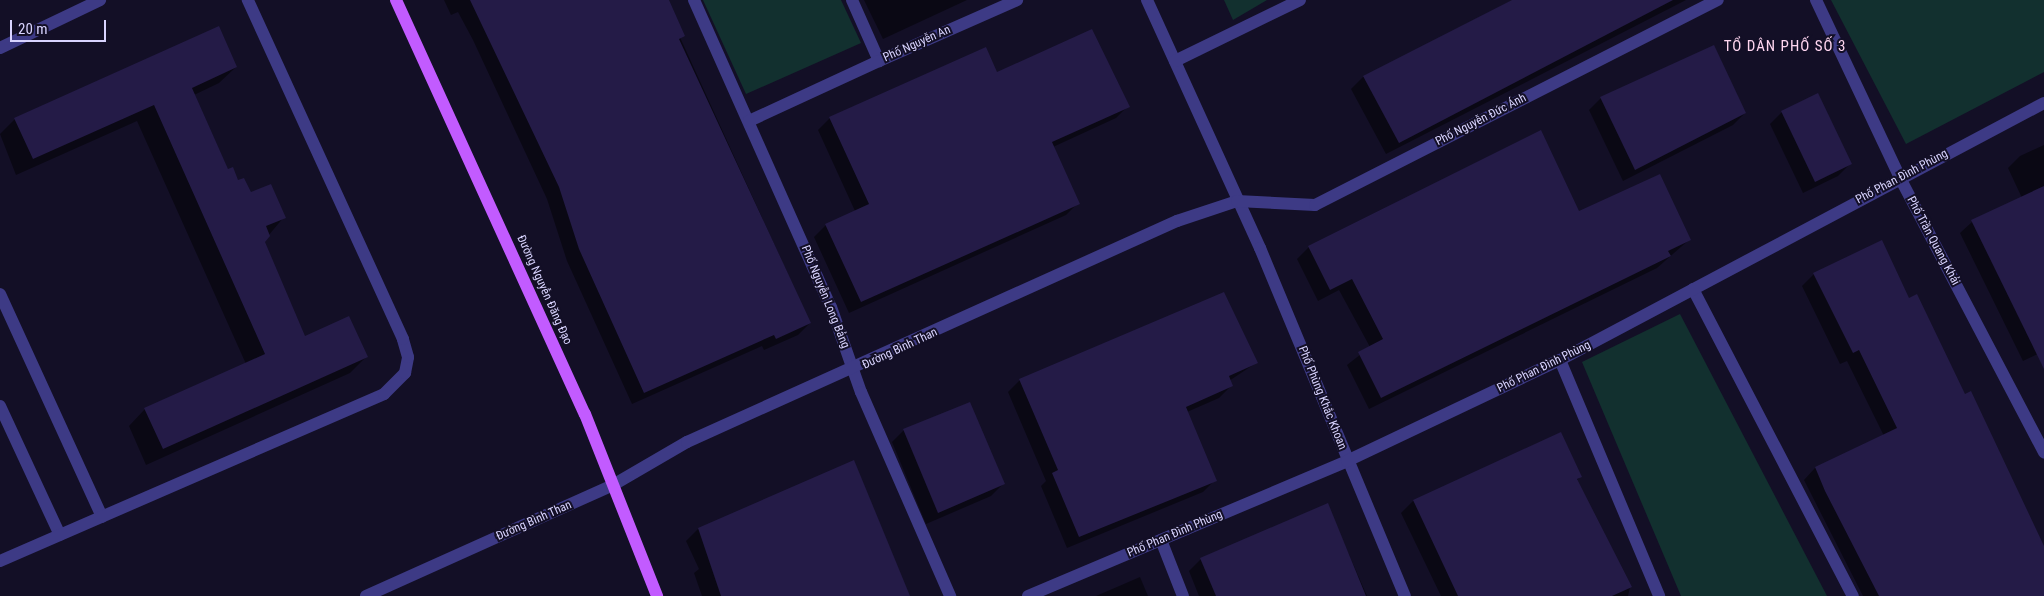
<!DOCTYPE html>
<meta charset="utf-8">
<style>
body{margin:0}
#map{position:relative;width:2044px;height:596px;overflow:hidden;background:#130f26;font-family:"Roboto Condensed",sans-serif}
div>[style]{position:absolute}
.green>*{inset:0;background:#12302f}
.shadow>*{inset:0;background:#0007}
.building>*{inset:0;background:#241b47}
.minor>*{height:12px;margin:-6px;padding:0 6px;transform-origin:6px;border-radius:6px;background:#3d3a85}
.major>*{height:12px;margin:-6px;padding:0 6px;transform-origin:6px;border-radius:6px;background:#c25bff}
span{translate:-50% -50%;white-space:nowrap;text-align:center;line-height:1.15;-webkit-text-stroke:4px #130f26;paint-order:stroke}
.street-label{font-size:12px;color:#d9d4ff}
.quarter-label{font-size:15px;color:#ffd6f0;letter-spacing:1px}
.scale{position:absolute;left:10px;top:20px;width:96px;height:22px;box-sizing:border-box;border:2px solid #d9d4ff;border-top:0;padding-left:6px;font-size:15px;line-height:18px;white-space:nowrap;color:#d9d4ff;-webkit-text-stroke:4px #130f26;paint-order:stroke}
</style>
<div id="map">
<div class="green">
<i style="clip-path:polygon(703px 0,841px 0,861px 43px,746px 94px)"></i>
<i style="clip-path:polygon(1224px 0,1267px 0,1233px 20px)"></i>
<i style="clip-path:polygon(1831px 0,2044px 0,2044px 72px,1906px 144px)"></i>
<i style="clip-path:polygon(1680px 314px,1827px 596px,1681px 596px,1582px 362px)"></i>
</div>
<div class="shadow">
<i style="clip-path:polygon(444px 0,663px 0,810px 323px,798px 335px,764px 350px,762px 346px,632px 404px,567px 261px,547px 199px,473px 40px,458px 12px,451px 15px)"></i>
<i style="clip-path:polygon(864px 0,967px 0,883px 39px)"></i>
<i style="clip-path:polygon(1513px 0,1686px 0,1386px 154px,1351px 89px,1363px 77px)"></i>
<i style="clip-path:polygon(236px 67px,219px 83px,194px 95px,228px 170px,250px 194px,284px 217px,263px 242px,304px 338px,366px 357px,350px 373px,146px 465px,129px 426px,145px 409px,246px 364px,137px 121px,16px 175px,0 134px,15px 119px)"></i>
<i style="clip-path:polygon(997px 73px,1128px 106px,1116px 118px,1053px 147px,1078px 203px,1066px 215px,849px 313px,814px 237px,826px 225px,855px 211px,818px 130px,830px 118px)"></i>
<i style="clip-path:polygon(1601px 98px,1745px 113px,1733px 125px,1623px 181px,1589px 110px)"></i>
<i style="clip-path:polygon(1782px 112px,1850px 164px,1838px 176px,1803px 193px,1770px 124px)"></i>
<i style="clip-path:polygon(2044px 145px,2044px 351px,2023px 361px,1960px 233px,1972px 222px,2022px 198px,2008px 168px,2020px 156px)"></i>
<i style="clip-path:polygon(1579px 213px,1690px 239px,1657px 268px,1369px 409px,1347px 365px,1370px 347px,1339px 290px,1318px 301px,1297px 259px,1309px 247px)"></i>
<i style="clip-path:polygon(1814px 274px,1908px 300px,2044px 549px,2044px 596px,1863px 596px,1804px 480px,1815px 468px,1884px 436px,1847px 361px,1840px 364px,1802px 286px)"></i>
<i style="clip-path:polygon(1256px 363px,1229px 381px,1231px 386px,1219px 398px,1187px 412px,1215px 480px,1203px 492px,1067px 548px,1041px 486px,1046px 481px,1008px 392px,1020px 380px)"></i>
<i style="clip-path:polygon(904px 430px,1003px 484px,991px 496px,926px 524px,892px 442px)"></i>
<i style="clip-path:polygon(1561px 433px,1581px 476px,1576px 481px,1630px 587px,1628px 596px,1441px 596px,1401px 513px,1413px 501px)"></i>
<i style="clip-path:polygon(1327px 504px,1367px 596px,1199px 596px,1189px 571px,1201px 559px)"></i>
<i style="clip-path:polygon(698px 529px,908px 596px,702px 596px,694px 573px,699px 569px,686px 541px)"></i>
<i style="clip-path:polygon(1140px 577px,1148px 596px,1096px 596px)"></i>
</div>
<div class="building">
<i style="clip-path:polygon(470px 0,669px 0,685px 36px,679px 39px,811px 323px,776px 339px,774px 335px,644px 393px,579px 249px,559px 187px)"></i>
<i style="clip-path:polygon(1512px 0,1673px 0,1399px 143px,1363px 76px)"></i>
<i style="clip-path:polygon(219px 26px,237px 67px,192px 88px,228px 169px,233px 167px,238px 180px,244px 178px,251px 192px,271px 184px,286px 218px,266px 226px,270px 236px,265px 242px,305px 336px,349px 316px,368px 357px,163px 449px,144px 408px,265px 354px,154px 105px,33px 159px,14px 118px)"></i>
<i style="clip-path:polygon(1092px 29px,1130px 107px,1052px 142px,1080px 204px,861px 302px,825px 224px,869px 204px,829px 117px,986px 47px,997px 72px)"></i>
<i style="clip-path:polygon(1714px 45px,1746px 113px,1635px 170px,1600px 97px)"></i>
<i style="clip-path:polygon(1818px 93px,1852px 164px,1815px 182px,1781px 111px)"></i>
<i style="clip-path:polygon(1541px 130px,1579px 211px,1660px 174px,1691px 240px,1668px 251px,1671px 256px,1381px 398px,1358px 352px,1383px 339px,1352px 279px,1330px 290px,1308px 246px)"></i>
<i style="clip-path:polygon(2044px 186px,2044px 369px,1971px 220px)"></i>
<i style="clip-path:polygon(1882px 240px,1909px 298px,1917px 294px,1965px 394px,1971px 391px,2044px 546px,2044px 596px,1879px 596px,1825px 491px,1815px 467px,1897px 428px,1859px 350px,1853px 353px,1813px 273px)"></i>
<i style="clip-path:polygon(1224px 292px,1258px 363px,1229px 376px,1233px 386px,1186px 407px,1217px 481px,1079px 537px,1052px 473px,1058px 470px,1019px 379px)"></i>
<i style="clip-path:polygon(970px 402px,1005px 484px,938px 513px,903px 429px)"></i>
<i style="clip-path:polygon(1561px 432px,1582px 477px,1577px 479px,1632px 587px,1612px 596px,1458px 596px,1413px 500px)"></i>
<i style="clip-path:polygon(854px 460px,910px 596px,721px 596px,698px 528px)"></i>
<i style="clip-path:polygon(1328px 503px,1366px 596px,1216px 596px,1200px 558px)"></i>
</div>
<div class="minor">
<i style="left:694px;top:0;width:336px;rotate:66deg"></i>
<i style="left:831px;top:307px;width:90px;rotate:70.6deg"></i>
<i style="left:861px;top:392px;width:223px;rotate:66.4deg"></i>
<i style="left:852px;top:0;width:67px;rotate:66.1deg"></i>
<i style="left:879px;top:61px;width:151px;rotate:-23.8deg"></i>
<i style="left:1147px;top:0;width:273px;rotate:65.5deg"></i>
<i style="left:1260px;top:248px;width:377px;rotate:67.4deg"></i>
<i style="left:1816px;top:0;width:197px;rotate:64.7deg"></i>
<i style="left:1900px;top:178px;width:310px;rotate:62.3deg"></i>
<i style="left:0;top:48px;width:111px;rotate:-25.6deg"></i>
<i style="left:1175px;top:61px;width:139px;rotate:-26deg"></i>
<i style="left:749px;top:121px;width:143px;rotate:-24.8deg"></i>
<i style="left:1693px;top:289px;width:346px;rotate:62.5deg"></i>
<i style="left:0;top:294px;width:245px;rotate:65.4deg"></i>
<i style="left:1560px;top:360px;width:256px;rotate:67.2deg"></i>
<i style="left:0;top:406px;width:142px;rotate:65.1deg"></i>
<i style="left:1161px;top:540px;width:60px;rotate:68.6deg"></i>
<i style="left:0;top:561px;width:419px;rotate:-23.5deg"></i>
<i style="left:384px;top:394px;width:30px;rotate:-45deg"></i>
<i style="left:405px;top:373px;width:16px;rotate:-79deg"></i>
<i style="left:408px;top:357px;width:19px;rotate:-106deg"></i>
<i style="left:403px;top:339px;width:373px;rotate:-114.6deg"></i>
<i style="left:366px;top:596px;width:271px;rotate:-24.2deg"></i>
<i style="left:613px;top:485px;width:86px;rotate:-30.2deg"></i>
<i style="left:687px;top:442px;width:538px;rotate:-24.28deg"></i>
<i style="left:1177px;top:221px;width:63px;rotate:-18.4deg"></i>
<i style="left:1237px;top:201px;width:78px;rotate:2.9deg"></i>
<i style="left:1315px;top:205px;width:452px;rotate:-27deg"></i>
<i style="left:1028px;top:596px;width:346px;rotate:-22.9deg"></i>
<i style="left:1347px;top:461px;width:236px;rotate:-25.4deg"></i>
<i style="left:1560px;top:360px;width:548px;rotate:-27.97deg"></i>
</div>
<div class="major">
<i style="left:396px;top:0;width:455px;rotate:65.5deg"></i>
<i style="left:585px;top:414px;width:196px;rotate:68.4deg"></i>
</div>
<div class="street-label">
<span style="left:917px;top:44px;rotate:-24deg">Phố Nguyễn An</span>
<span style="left:1481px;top:120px;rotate:-27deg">Phố Nguyễn Đức Ánh</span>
<span style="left:1902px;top:177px;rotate:-28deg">Phố Phan Đình Phùng</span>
<span style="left:1933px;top:241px;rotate:62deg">Phố Trần Quang Khải</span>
<span style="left:544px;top:290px;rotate:66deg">Đường Nguyễn Đăng Đạo</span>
<span style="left:825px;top:297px;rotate:68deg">Phố Nguyễn Long Bảng</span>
<span style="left:900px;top:349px;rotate:-25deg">Đường Bình Than</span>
<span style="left:1544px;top:367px;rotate:-26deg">Phố Phan Đình Phùng</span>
<span style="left:1322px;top:398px;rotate:68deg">Phố Phùng Khắc Khoan</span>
<span style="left:534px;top:521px;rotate:-24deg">Đường Bình Than</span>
<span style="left:1175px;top:534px;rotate:-23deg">Phố Phan Đình Phùng</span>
</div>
<div class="quarter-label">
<span style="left:1785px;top:47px">TỔ DÂN PHỐ SỐ 3</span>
</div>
<div class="scale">20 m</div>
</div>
